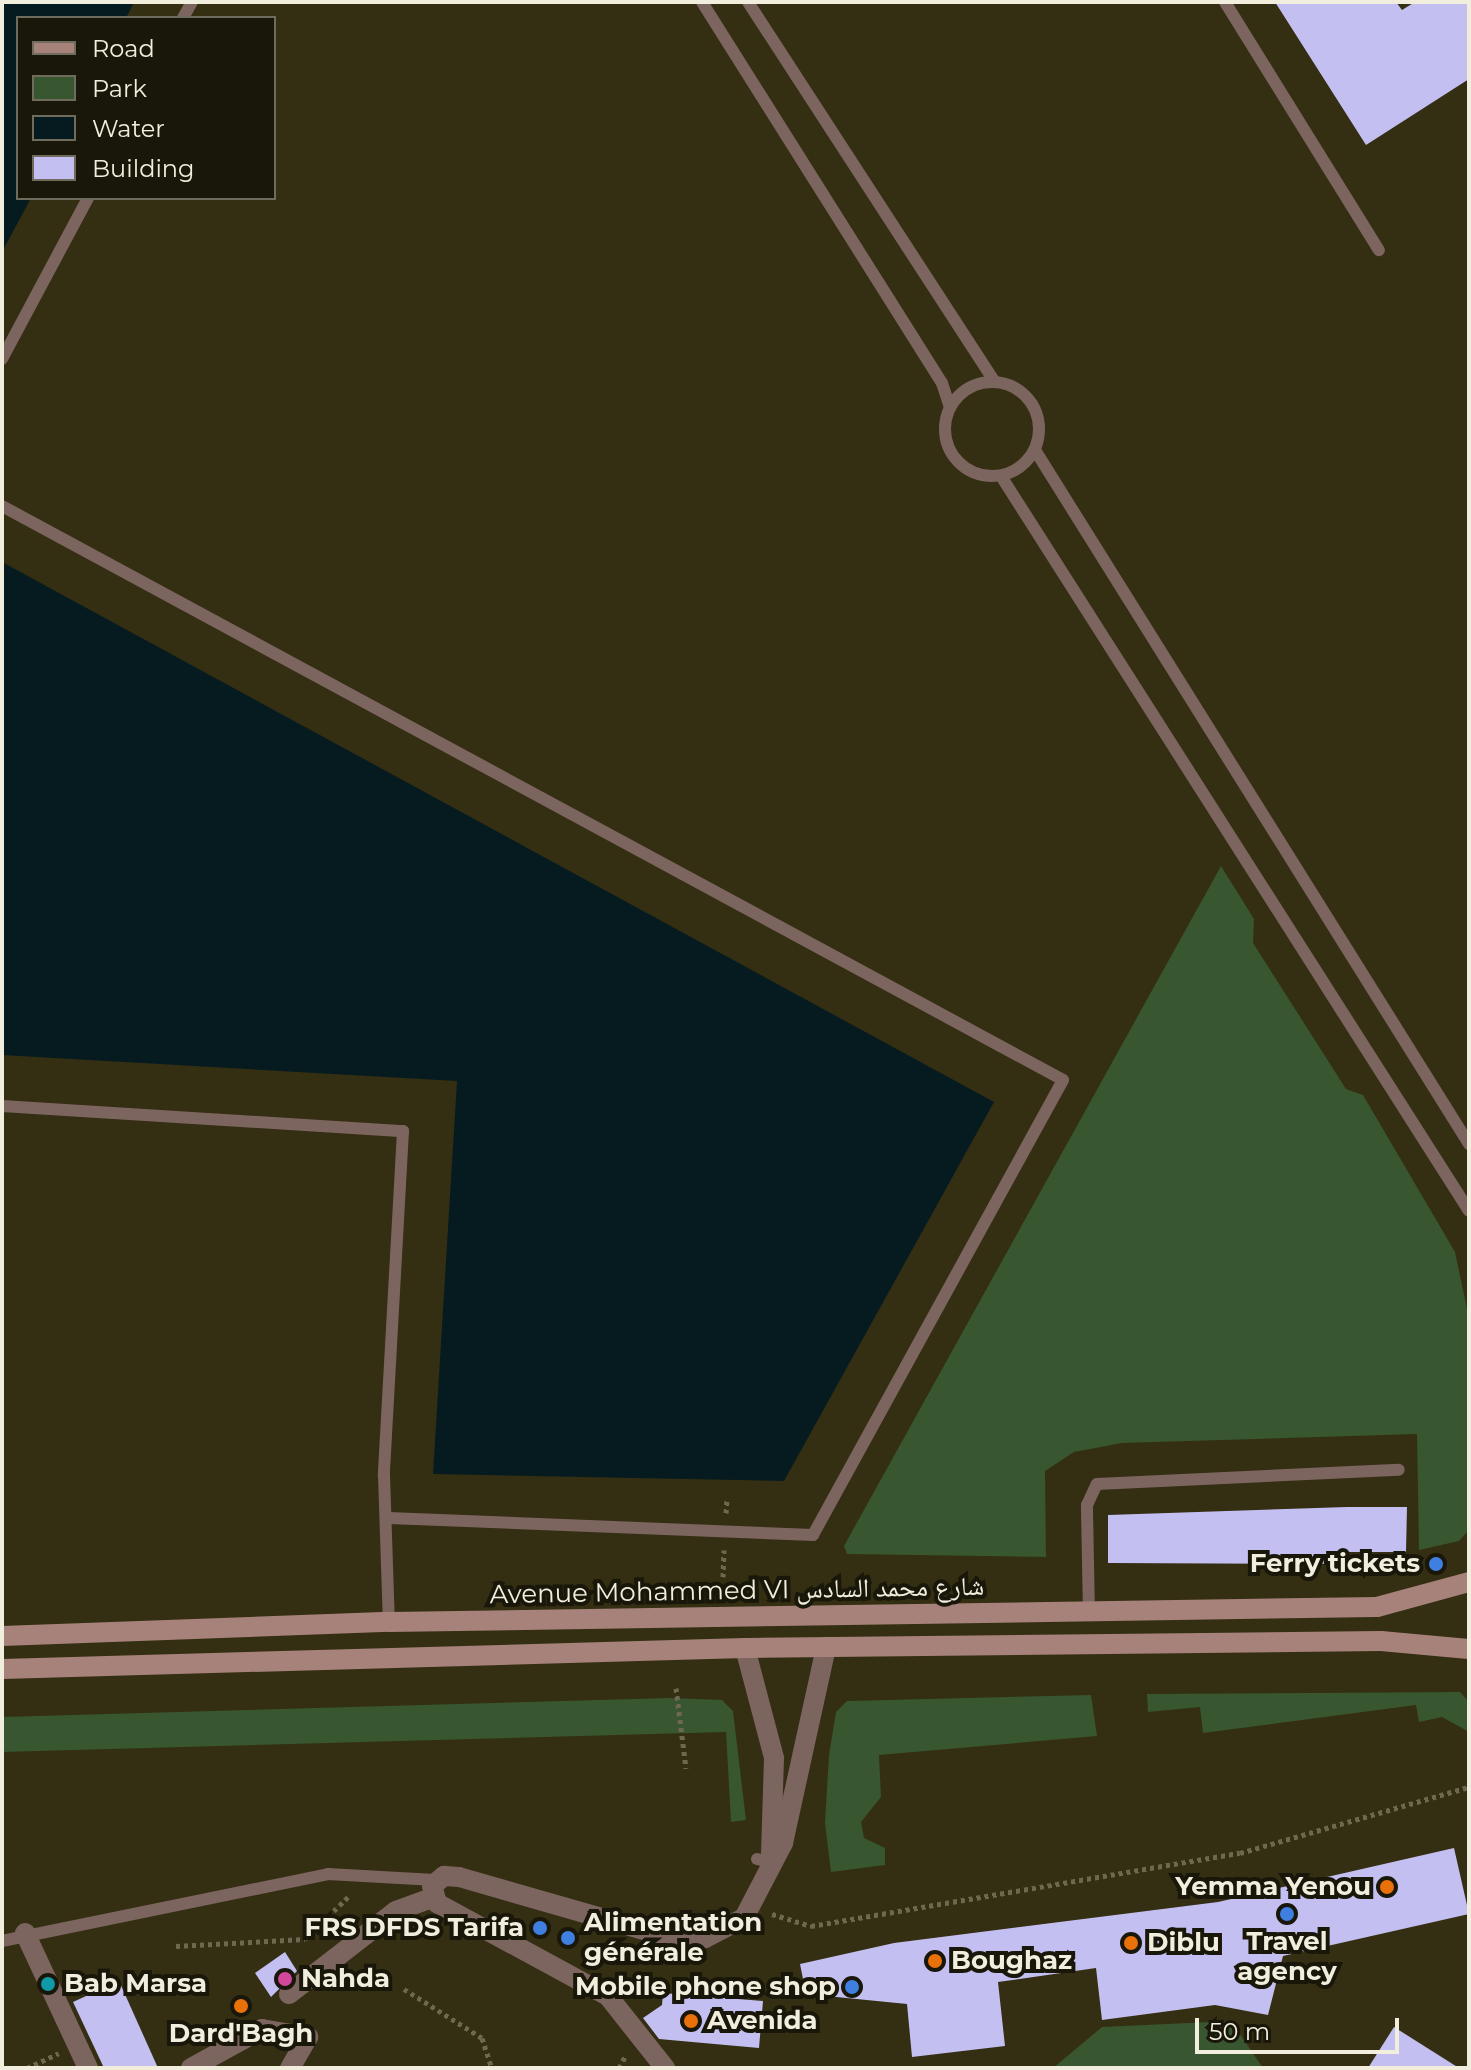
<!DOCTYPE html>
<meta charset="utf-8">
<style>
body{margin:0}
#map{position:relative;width:1471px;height:2070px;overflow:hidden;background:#342e12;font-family:Montserrat,"Noto Naskh Arabic",sans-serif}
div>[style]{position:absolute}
.green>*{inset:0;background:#385630}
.water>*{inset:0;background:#061b20}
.building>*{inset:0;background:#c4bff1}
.path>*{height:5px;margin-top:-2.5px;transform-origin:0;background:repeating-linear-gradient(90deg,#6d684f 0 4px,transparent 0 8px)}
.lane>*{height:12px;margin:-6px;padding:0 6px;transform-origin:6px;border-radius:6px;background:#7c645f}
.lane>.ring{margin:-6px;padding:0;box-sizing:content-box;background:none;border:12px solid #7c645f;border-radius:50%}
.street>*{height:20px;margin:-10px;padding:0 10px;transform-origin:10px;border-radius:10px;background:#7c645f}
.secondary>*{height:20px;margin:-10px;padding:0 10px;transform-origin:10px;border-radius:10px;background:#a7827a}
.dots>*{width:22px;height:22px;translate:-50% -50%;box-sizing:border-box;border:4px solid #19160a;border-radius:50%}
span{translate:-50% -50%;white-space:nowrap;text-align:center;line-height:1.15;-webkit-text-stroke:8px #19160a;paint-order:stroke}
.poi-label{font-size:26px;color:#f1eedd;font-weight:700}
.right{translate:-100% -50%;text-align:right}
.left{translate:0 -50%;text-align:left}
.street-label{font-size:26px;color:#f1eedd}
.frame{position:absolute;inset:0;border:4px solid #f1eedd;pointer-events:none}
.legend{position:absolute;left:16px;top:16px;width:260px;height:184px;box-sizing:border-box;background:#19160a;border:2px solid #6f6c5e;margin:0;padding:10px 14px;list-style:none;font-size:24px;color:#f1eedd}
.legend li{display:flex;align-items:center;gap:16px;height:40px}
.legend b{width:40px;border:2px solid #6f6c5e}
.scale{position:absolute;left:1195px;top:2018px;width:204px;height:36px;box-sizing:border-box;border:4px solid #f1eedd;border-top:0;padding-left:10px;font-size:24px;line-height:28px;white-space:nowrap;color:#f1eedd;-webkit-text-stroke:6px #19160a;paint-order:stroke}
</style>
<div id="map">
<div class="green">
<i style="clip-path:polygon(1221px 866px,1254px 919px,1253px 943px,1346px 1089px,1363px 1095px,1455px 1252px,1469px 1318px,1469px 1530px,1459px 1541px,1419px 1550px,1417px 1434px,1122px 1443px,1074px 1452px,1045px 1471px,1046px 1557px,847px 1554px,844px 1546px)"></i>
<i style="clip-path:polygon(1460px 1692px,1469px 1702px,1469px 1732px,1442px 1717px,1419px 1722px,1416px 1705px,1203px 1733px,1200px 1707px,1148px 1712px,1147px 1694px)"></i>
<i style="clip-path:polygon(1091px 1695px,1097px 1736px,879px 1755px,881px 1797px,861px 1822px,864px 1838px,885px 1848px,885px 1865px,831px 1872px,825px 1823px,829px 1755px,836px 1712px,847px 1701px)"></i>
<i style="clip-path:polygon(670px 1698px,722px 1700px,733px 1711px,746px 1820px,731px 1822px,726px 1732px,2px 1752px,2px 1717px)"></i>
<i style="clip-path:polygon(1231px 2021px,1263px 2068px,1053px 2068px,1102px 2027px)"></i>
</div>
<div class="water">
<i style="clip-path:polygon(2px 2px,134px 2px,126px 18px,18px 18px,18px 198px,31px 198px,2px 252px)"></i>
<i style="clip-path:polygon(2px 562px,994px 1102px,784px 1481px,433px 1474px,457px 1081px,2px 1055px)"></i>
</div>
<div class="building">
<i style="clip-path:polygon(1275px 2px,1396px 2px,1402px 10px,1415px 2px,1469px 2px,1469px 79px,1366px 145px)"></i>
<i style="clip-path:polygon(1347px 1507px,1407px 1507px,1406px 1552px,1337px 1552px,1337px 1564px,1108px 1563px,1108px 1515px)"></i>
<i style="clip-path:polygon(1454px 1848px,1469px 1914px,1283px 1956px,1268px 2015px,1215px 2005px,1102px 2020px,1096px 1968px,998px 1982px,1005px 2046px,912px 2057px,907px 2004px,806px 1994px,800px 1964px,894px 1943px,1218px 1902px)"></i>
<i style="clip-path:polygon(285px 1952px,297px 1971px,271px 1997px,255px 1973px)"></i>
<i style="clip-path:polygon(119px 1981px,158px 2068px,104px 2068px,73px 2002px)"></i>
<i style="clip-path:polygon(663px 1993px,763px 2001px,759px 2048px,659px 2039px,643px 2018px,662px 2005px)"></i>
<i style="clip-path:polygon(1394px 2027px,1459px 2068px,1368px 2068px)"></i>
</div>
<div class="path">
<i style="left:726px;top:1513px;width:15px;rotate:-86deg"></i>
<i style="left:723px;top:1577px;width:27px;rotate:-88deg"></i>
<i style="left:676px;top:1688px;width:81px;rotate:82.9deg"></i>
<i style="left:772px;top:1914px;width:41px;rotate:17.1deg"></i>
<i style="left:811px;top:1926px;width:435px;rotate:-9.7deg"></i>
<i style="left:1240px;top:1853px;width:238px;rotate:-16.1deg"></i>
<i style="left:176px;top:1946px;width:129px;rotate:-3.1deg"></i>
<i style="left:305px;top:1939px;width:63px;rotate:-44.4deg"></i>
<i style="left:404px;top:1989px;width:92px;rotate:32.1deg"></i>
<i style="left:482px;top:2038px;width:32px;rotate:72deg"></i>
<i style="left:27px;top:2068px;width:35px;rotate:-25deg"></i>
<i style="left:619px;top:2068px;width:15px;rotate:-62deg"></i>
</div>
<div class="lane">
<i style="left:702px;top:2px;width:450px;rotate:57.8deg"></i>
<i style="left:942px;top:383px;width:26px;rotate:72deg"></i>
<i style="left:748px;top:2px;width:452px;rotate:57deg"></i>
<i style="left:1225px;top:2px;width:292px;rotate:58.2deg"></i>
<i style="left:183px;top:18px;width:18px;rotate:-61deg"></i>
<i style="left:2px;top:359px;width:183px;rotate:-61.9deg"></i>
<i class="ring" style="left:945px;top:382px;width:82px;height:82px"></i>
<i style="left:1035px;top:450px;width:819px;rotate:57.98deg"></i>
<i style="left:1001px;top:476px;width:871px;rotate:57.51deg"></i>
<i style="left:2px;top:506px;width:1206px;rotate:28.41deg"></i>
<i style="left:1063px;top:1080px;width:519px;rotate:118.79deg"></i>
<i style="left:813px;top:1535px;width:425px;rotate:-177.7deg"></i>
<i style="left:2px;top:1106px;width:402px;rotate:3.6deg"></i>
<i style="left:403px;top:1131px;width:345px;rotate:93.2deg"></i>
<i style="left:384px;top:1475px;width:147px;rotate:88.1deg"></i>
<i style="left:1089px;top:1614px;width:109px;rotate:-91.1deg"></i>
<i style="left:1087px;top:1505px;width:23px;rotate:-65deg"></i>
<i style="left:1097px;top:1484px;width:302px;rotate:-2.7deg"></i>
<i style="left:757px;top:1859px;width:13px;rotate:13deg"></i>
<i style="left:2px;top:1941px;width:333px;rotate:-11.6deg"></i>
<i style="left:328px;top:1874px;width:107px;rotate:3.2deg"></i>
</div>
<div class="street">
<i style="left:745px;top:1648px;width:114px;rotate:75.2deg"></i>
<i style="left:774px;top:1758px;width:96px;rotate:91.8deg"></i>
<i style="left:25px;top:1933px;width:149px;rotate:65deg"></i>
<i style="left:289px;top:1994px;width:135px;rotate:-37.8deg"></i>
<i style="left:396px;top:1911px;width:38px;rotate:-20deg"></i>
<i style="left:191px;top:2068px;width:81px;rotate:-28.8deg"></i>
<i style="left:262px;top:2029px;width:47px;rotate:9.9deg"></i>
<i style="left:308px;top:2037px;width:36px;rotate:120deg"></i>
<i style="left:665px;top:2068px;width:92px;rotate:-128.4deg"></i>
<i style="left:608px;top:1996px;width:195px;rotate:-151.5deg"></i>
<i style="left:437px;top:1903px;width:18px;rotate:-106deg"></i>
<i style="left:432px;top:1886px;width:16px;rotate:-40deg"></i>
<i style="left:444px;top:1876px;width:15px;rotate:4deg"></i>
<i style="left:459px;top:1877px;width:229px;rotate:16deg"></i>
<i style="left:679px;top:1940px;width:26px;rotate:-4deg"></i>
<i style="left:705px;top:1938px;width:44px;rotate:-27.1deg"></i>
<i style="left:744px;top:1918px;width:85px;rotate:-62.5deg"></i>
<i style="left:783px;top:1843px;width:201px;rotate:-77.6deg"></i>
</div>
<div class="secondary">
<i style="left:2px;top:1636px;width:387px;rotate:-2.1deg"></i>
<i style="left:389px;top:1622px;width:988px;rotate:-0.87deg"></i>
<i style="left:1377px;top:1607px;width:95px;rotate:-15.2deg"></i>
<i style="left:2px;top:1669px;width:743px;rotate:-1.62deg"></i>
<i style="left:745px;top:1648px;width:636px;rotate:-0.63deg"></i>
<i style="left:1381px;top:1641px;width:88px;rotate:5.2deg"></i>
</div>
<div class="dots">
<i style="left:1436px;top:1564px;background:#3f7fe0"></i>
<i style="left:1387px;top:1887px;background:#e8710a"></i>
<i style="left:1287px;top:1914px;background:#3f7fe0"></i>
<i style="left:540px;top:1928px;background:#3f7fe0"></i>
<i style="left:568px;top:1938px;background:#3f7fe0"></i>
<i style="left:1131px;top:1943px;background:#e8710a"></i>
<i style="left:935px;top:1961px;background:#e8710a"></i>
<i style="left:285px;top:1979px;background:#d1479c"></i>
<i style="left:48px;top:1984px;background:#0f9aa8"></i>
<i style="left:852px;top:1987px;background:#3f7fe0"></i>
<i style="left:241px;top:2006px;background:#e8710a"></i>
<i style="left:691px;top:2021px;background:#e8710a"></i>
</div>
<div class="poi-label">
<span class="right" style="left:1420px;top:1564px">Ferry tickets</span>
<span class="right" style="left:1371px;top:1887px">Yemma Yenou</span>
<span class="left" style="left:584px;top:1938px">Alimentation<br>générale</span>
<span class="right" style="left:524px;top:1928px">FRS DFDS Tarifa</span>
<span style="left:1287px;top:1957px">Travel<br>agency</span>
<span class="left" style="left:1147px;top:1943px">Diblu</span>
<span class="left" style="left:951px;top:1961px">Boughaz</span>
<span class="left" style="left:301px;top:1979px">Nahda</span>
<span class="left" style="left:64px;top:1984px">Bab Marsa</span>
<span class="right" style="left:836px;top:1987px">Mobile phone shop</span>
<span class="left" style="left:707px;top:2021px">Avenida</span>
<span style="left:241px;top:2034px">Dard'Bagh</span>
</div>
<div class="street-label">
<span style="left:737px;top:1591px;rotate:-1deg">Avenue Mohammed VI شارع محمد السادس</span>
</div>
<div class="frame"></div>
<ul class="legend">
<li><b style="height:10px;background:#a7827a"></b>Road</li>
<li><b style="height:22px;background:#385630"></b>Park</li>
<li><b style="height:22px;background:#061b20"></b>Water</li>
<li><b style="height:22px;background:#c4bff1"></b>Building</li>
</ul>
<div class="scale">50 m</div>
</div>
